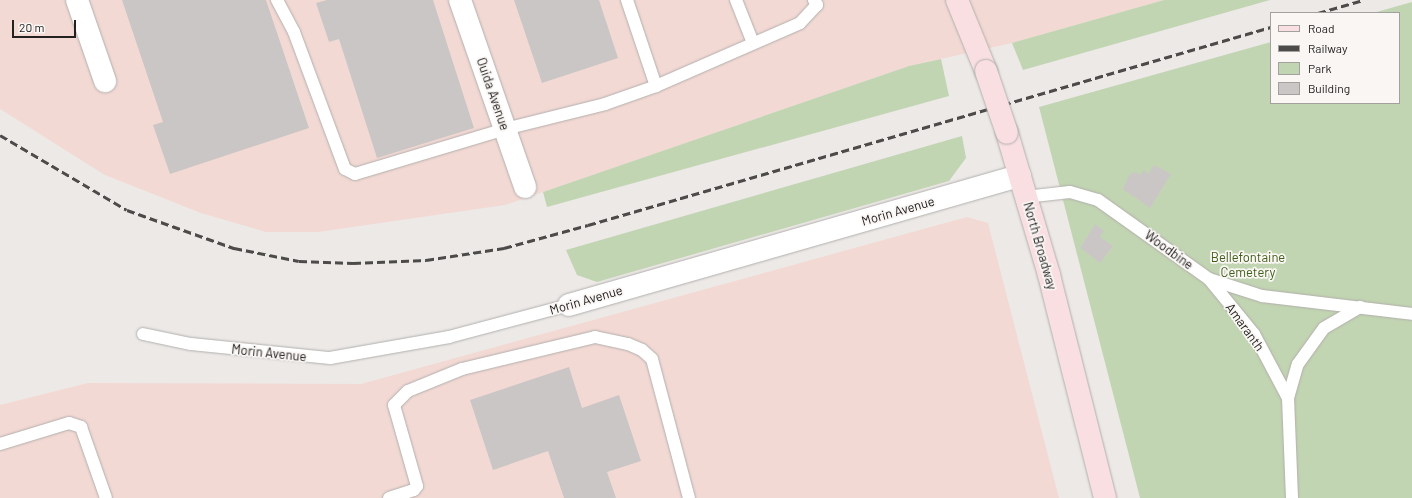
<!DOCTYPE html>
<style>
body{margin:0}
#map{position:relative;width:1412px;height:498px;overflow:hidden;background:#ece9e7;font-family:Barlow,sans-serif}
div>[style]{position:absolute}
.industrial>*{inset:0;background:#f3d9d4}
.green>*{inset:0;background:#c2d5b2}
.building>*{inset:0;background:#cac6c5}
.roads{filter:drop-shadow(0 0 1px #b2afad) drop-shadow(0 0 1px #b2afad)}
.service>*{height:12px;margin:-6px;padding:0 6px;transform-origin:6px;border-radius:6px;background:#fff}
.minor>*{height:22px;margin:-11px;padding:0 11px;transform-origin:11px;border-radius:11px;background:#fff}
.secondary>*{height:22px;margin:-11px;padding:0 11px;transform-origin:11px;border-radius:11px;background:#f9dfe1}
.rail>*{height:3px;margin-top:-1.5px;transform-origin:0;background:repeating-linear-gradient(90deg,#4c4b4a 0 8px,transparent 0 12px)}
.bridges{filter:drop-shadow(0 0 1px #b2afad) drop-shadow(0 0 1px #b2afad)}
.secondary-bridge>*{height:22px;margin:-11px;padding:0 11px;transform-origin:11px;border-radius:11px;background:#f9dfe1}
span{translate:-50% -50%;white-space:nowrap;text-align:center;line-height:1.15;-webkit-text-stroke:3.5px #f9f6f4;paint-order:stroke}
.street-label{font-size:13px;color:#232221}
.park-label{font-size:13px;color:#3f5e19}
.legend{position:absolute;left:1270px;top:12px;width:130px;height:92px;box-sizing:border-box;background:#f9f6f4;border:1px solid #a3a1a0;margin:0;padding:5px 7px;list-style:none;font-size:12px;color:#232221}
.legend li{display:flex;align-items:center;gap:8px;height:20px}
.legend b{width:20px;border:1px solid #a3a1a0}
.scale{position:absolute;left:12px;top:20px;width:64px;height:18px;box-sizing:border-box;border:2px solid #232221;border-top:0;padding-left:5px;font-size:12px;line-height:14px;white-space:nowrap;color:#232221;-webkit-text-stroke:3px #f9f6f4;paint-order:stroke}
</style>
<div id="map">
<div class="industrial">
<i style="clip-path:polygon(0 0,1164px 0,1012px 43px,909px 66px,505px 205px,318px 232px,266px 232px,201px 213px,105px 175px,0 109px)"></i>
<i style="clip-path:polygon(967px 217px,988px 223px,1059px 498px,0 498px,0 405px,88px 383px,361px 384px)"></i>
</div>
<div class="green">
<i style="clip-path:polygon(1164px 0,1270px 0,1023px 70px,1012px 43px)"></i>
<i style="clip-path:polygon(1412px 2px,1412px 498px,1140px 498px,1039px 107px,1271px 42px,1271px 103px,1399px 103px,1399px 13px,1373px 13px)"></i>
<i style="clip-path:polygon(941px 59px,949px 96px,547px 207px,543px 192px,909px 66px)"></i>
<i style="clip-path:polygon(962px 136px,966px 158px,949px 181px,597px 282px,577px 275px,566px 250px)"></i>
</div>
<div class="building">
<i style="clip-path:polygon(122px 0,266px 0,309px 128px,170px 174px,153px 125px,163px 122px)"></i>
<i style="clip-path:polygon(327px 0,433px 0,474px 128px,377px 158px,339px 39px,329px 42px,316px 3px)"></i>
<i style="clip-path:polygon(514px 0,599px 0,618px 58px,542px 83px)"></i>
<i style="clip-path:polygon(1154px 165px,1171px 174px,1150px 208px,1123px 189px,1129px 175px,1135px 172px,1140px 175px,1144px 170px,1148px 174px)"></i>
<i style="clip-path:polygon(1095px 224px,1104px 231px,1100px 237px,1113px 246px,1100px 263px,1080px 248px)"></i>
<i style="clip-path:polygon(569px 367px,582px 408px,619px 395px,641px 461px,607px 472px,616px 498px,564px 498px,548px 451px,493px 470px,470px 400px)"></i>
</div>
<div class="roads">
<div class="service">
<i style="left:277px;top:0;width:36px;rotate:62deg"></i>
<i style="left:294px;top:32px;width:146px;rotate:69.6deg"></i>
<i style="left:345px;top:169px;width:11px;rotate:27deg"></i>
<i style="left:355px;top:174px;width:157px;rotate:-16.7deg"></i>
<i style="left:505px;top:129px;width:103px;rotate:-14deg"></i>
<i style="left:605px;top:104px;width:54px;rotate:-19.4deg"></i>
<i style="left:656px;top:86px;width:157px;rotate:-23.6deg"></i>
<i style="left:800px;top:23px;width:25px;rotate:-47deg"></i>
<i style="left:817px;top:5px;width:6px;rotate:-121deg"></i>
<i style="left:627px;top:0;width:91px;rotate:71.4deg"></i>
<i style="left:736px;top:0;width:46px;rotate:68.4deg"></i>
<i style="left:1025px;top:197px;width:45px;rotate:-6.3deg"></i>
<i style="left:1070px;top:192px;width:29px;rotate:16deg"></i>
<i style="left:1098px;top:200px;width:136px;rotate:35.4deg"></i>
<i style="left:1209px;top:279px;width:56px;rotate:17.8deg"></i>
<i style="left:1262px;top:296px;width:151px;rotate:6.8deg"></i>
<i style="left:1209px;top:279px;width:71px;rotate:50.7deg"></i>
<i style="left:1254px;top:334px;width:72px;rotate:62deg"></i>
<i style="left:1288px;top:398px;width:100px;rotate:87.7deg"></i>
<i style="left:143px;top:334px;width:49px;rotate:11.8deg"></i>
<i style="left:191px;top:344px;width:140px;rotate:5.8deg"></i>
<i style="left:330px;top:358px;width:121px;rotate:-10deg"></i>
<i style="left:449px;top:337px;width:124px;rotate:-14.9deg"></i>
<i style="left:1288px;top:398px;width:35px;rotate:-74deg"></i>
<i style="left:1298px;top:364px;width:44px;rotate:-54.2deg"></i>
<i style="left:1324px;top:328px;width:42px;rotate:-30.3deg"></i>
<i style="left:0;top:444px;width:72px;rotate:-16.9deg"></i>
<i style="left:69px;top:423px;width:13px;rotate:18deg"></i>
<i style="left:81px;top:427px;width:75px;rotate:70.6deg"></i>
<i style="left:389px;top:498px;width:26px;rotate:-18deg"></i>
<i style="left:414px;top:490px;width:5px;rotate:-53deg"></i>
<i style="left:417px;top:486px;width:84px;rotate:-105.9deg"></i>
<i style="left:394px;top:405px;width:20px;rotate:-45deg"></i>
<i style="left:408px;top:391px;width:58px;rotate:-22.2deg"></i>
<i style="left:462px;top:369px;width:137px;rotate:-13.5deg"></i>
<i style="left:595px;top:337px;width:34px;rotate:12deg"></i>
<i style="left:628px;top:344px;width:15px;rotate:23deg"></i>
<i style="left:642px;top:350px;width:13px;rotate:42deg"></i>
<i style="left:652px;top:359px;width:144px;rotate:75.1deg"></i>
</div>
<div class="minor">
<i style="left:77px;top:0;width:86px;rotate:70.9deg"></i>
<i style="left:460px;top:0;width:198px;rotate:70.8deg"></i>
<i style="left:569px;top:305px;width:469px;rotate:-16deg"></i>
</div>
<div class="secondary">
<i style="left:957px;top:0;width:77px;rotate:67.8deg"></i>
<i style="left:1007px;top:133px;width:148px;rotate:73.5deg"></i>
<i style="left:1049px;top:275px;width:230px;rotate:75.9deg"></i>
</div>
</div>
<div class="rail">
<i style="left:1318px;top:13px;width:47px;rotate:-16.1deg"></i>
<i style="left:0;top:135px;width:147px;rotate:30.6deg"></i>
<i style="left:127px;top:210px;width:114px;rotate:19.6deg"></i>
<i style="left:234px;top:248px;width:66px;rotate:11.3deg"></i>
<i style="left:299px;top:261px;width:54px;rotate:2.1deg"></i>
<i style="left:353px;top:263px;width:73px;rotate:-2.4deg"></i>
<i style="left:426px;top:260px;width:79px;rotate:-8.7deg"></i>
<i style="left:504px;top:248px;width:87px;rotate:-15.3deg"></i>
<i style="left:588px;top:225px;width:711px;rotate:-16.17deg"></i>
</div>
<div class="bridges">
<div class="secondary-bridge">
<i style="left:986px;top:71px;width:65px;rotate:71.3deg"></i>
</div>
</div>
<div class="street-label">
<span style="left:493px;top:94px;rotate:71deg">Ouida Avenue</span>
<span style="left:898px;top:211px;rotate:-16deg">Morin Avenue</span>
<span style="left:1040px;top:246px;rotate:74deg">North Broadway</span>
<span style="left:1169px;top:250px;rotate:36deg">Woodbine</span>
<span style="left:586px;top:300px;rotate:-16deg">Morin Avenue</span>
<span style="left:1245px;top:327px;rotate:54deg">Amaranth</span>
<span style="left:269px;top:353px;rotate:6deg">Morin Avenue</span>
</div>
<div class="park-label">
<span style="left:1248px;top:265px">Bellefontaine<br>Cemetery</span>
</div>
<ul class="legend">
<li><b style="height:5px;background:#f9dfe1"></b>Road</li>
<li><b style="height:5px;background:#4c4b4a"></b>Railway</li>
<li><b style="height:11px;background:#c2d5b2"></b>Park</li>
<li><b style="height:11px;background:#cac6c5"></b>Building</li>
</ul>
<div class="scale">20 m</div>
</div>
